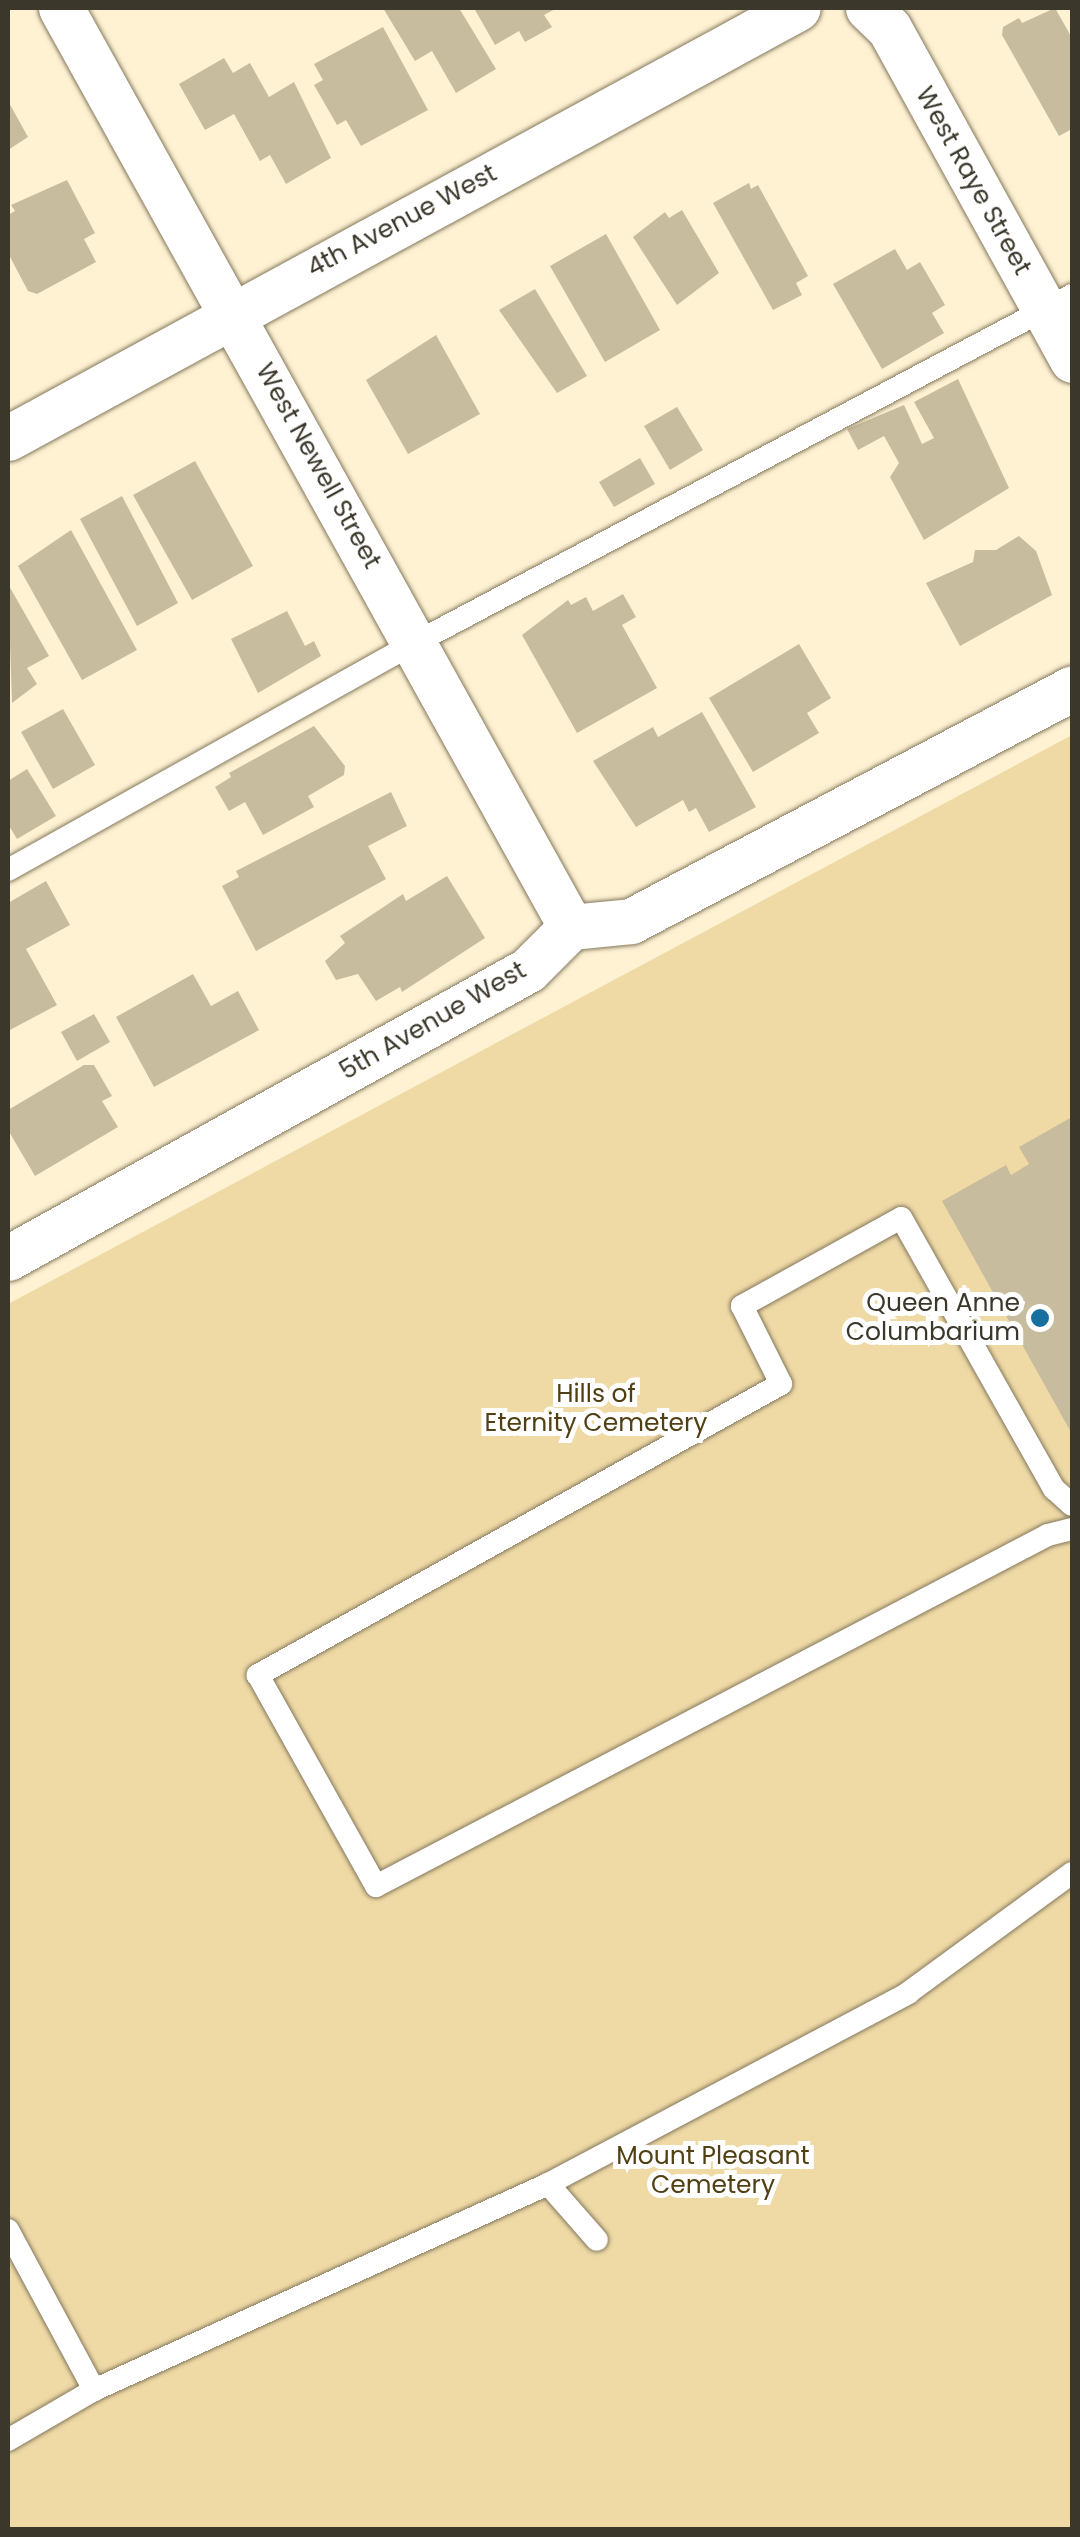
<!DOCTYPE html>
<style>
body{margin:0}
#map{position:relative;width:1080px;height:2537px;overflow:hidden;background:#fef2d3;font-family:Poppins,sans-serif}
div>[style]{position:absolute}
.green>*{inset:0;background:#efdaa6}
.building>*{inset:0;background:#c8bc9e}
.roads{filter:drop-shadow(0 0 2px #84785d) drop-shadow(0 0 2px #84785d)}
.lane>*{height:22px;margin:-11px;padding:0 11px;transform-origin:11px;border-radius:11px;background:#fff}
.street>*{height:45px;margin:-22.5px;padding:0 22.5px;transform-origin:22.5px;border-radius:22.5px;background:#fff}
.dots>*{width:28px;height:28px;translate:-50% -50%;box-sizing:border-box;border:5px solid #fff;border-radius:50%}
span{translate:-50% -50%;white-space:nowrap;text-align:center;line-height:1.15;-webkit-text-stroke:10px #fff;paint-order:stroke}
.street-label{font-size:25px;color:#3c372b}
.poi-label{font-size:25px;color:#3c372b}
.right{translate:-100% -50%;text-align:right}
.park-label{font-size:25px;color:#504014}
.frame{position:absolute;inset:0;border:10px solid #3c372b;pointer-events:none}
</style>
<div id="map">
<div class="green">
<i style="clip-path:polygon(1072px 735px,1072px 2529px,8px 2530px,8px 1304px)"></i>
</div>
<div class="building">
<i style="clip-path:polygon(383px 8px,459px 8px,496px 69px,456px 93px,432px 51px,415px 61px)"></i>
<i style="clip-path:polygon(474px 8px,557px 8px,544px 15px,552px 27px,525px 42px,519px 31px,495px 45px)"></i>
<i style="clip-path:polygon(1055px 8px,1072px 38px,1072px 129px,1059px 136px,1002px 35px,1003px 27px,1019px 18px,1022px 23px)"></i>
<i style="clip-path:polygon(383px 27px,428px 110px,361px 146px,346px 120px,337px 125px,314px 85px,323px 80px,314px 64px)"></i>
<i style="clip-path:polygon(224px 58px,233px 73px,250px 63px,269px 97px,294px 82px,331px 158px,286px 184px,270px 155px,260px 161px,234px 114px,205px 130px,179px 84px)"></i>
<i style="clip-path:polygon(8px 101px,28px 137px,8px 150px)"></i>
<i style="clip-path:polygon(67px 180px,95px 233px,84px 239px,96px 262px,37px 294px,28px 291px,8px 253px,8px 215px,15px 211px,11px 205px)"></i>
<i style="clip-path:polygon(749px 183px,751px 189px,758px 185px,808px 276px,796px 283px,802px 295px,773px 310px,713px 203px)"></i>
<i style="clip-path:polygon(682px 210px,719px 273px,677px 305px,633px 237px,665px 212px,669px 218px)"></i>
<i style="clip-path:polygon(606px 234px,660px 330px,605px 362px,550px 266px)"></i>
<i style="clip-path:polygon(895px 249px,907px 270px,920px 262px,945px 305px,932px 313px,944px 333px,882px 369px,833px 284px)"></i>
<i style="clip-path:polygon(535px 289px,587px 376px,557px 393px,499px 310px)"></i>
<i style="clip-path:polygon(436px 335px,480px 414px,408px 454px,366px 380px)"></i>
<i style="clip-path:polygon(958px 379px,1009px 488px,924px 540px,890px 477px,899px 463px,884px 436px,858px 450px,847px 429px,904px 405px,922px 444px,934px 438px,914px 402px)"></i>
<i style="clip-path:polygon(677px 407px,703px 450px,670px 470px,644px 426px)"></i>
<i style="clip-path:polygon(640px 458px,655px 484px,614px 507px,599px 482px)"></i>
<i style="clip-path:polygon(195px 461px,253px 566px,192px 600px,133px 495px)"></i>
<i style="clip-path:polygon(122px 496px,178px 603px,137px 626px,80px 519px)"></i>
<i style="clip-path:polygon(71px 530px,137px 650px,82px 680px,18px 566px)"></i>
<i style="clip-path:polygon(1019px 536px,1036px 551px,1052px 595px,960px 646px,926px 583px,973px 562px,975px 550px,996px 550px)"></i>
<i style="clip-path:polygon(8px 584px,49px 656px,27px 668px,37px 684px,12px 703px)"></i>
<i style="clip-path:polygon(623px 594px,636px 617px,622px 625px,657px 688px,577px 733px,522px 635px,568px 600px,571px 605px,586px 597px,593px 611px)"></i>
<i style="clip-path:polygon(287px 611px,305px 646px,314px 641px,321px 656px,258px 693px,231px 639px)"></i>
<i style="clip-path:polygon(799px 644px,831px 698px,807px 713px,819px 733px,753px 772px,709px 698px)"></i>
<i style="clip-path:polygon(63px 709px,95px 765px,53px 789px,21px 732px)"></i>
<i style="clip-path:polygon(702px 712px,756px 807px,709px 832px,696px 808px,689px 812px,683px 800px,636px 827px,593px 761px,653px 727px,658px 737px)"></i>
<i style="clip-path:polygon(314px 726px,345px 766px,344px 775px,308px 796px,314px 807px,263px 835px,245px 802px,229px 811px,215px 787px,231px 777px,229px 773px)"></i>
<i style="clip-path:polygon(27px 769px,56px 816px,17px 839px,8px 824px,8px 781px)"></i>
<i style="clip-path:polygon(391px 792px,407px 826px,368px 846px,386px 879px,256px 951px,222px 886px,239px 877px,236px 871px)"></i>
<i style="clip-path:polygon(447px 876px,485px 938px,402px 992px,400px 987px,376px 1001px,358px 974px,336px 980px,325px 961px,345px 943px,340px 936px,403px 894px,406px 901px)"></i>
<i style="clip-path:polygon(46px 881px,70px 925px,26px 949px,57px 1005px,8px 1031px,8px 903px)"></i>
<i style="clip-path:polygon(193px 974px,211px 1006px,238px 991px,259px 1030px,154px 1087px,116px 1017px)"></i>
<i style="clip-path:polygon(94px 1014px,110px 1042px,77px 1061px,61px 1032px)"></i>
<i style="clip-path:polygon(84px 1065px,94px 1065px,112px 1096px,102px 1101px,118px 1127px,35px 1176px,8px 1130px,8px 1110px)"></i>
<i style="clip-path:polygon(1072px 1117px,1072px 1434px,942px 1201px,1006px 1165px,1011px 1175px,1029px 1164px,1019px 1147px)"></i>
</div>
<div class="roads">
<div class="lane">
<i style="left:8px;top:870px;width:466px;rotate:-29.2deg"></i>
<i style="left:415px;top:643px;width:743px;rotate:-27.91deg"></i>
<i style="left:1072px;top:1505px;width:24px;rotate:-138deg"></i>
<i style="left:1054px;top:1489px;width:311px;rotate:-119.4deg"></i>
<i style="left:901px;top:1218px;width:182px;rotate:151deg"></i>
<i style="left:742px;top:1306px;width:87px;rotate:63.4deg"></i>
<i style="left:781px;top:1384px;width:599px;rotate:150.91deg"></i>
<i style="left:258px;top:1675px;width:242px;rotate:60.8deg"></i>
<i style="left:376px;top:1886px;width:758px;rotate:-27.58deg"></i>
<i style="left:1048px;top:1535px;width:25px;rotate:-14deg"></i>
<i style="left:548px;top:2184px;width:74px;rotate:48.8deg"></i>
<i style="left:8px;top:2230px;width:182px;rotate:61.7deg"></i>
<i style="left:8px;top:2440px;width:99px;rotate:-30.2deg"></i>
<i style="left:94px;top:2390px;width:499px;rotate:-24.4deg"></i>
<i style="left:548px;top:2184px;width:408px;rotate:-27.9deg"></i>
<i style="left:908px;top:1993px;width:203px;rotate:-36.2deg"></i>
</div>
<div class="street">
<i style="left:61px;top:8px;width:1051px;rotate:60.97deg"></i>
<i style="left:868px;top:8px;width:29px;rotate:44deg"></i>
<i style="left:889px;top:28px;width:379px;rotate:61.1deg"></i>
<i style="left:8px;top:438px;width:899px;rotate:-28.56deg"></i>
<i style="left:8px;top:1258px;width:594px;rotate:-28.98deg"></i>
<i style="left:528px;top:970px;width:61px;rotate:-45deg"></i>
<i style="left:571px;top:927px;width:60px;rotate:-5.7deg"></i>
<i style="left:631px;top:921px;width:499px;rotate:-27.8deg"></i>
</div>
</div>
<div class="dots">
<i style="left:1040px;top:1318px;background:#166f9e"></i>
</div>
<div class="street-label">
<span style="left:973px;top:181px;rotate:61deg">West Raye Street</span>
<span style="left:402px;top:221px;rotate:-28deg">4th Avenue West</span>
<span style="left:318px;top:466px;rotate:61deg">West Newell Street</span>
<span style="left:433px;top:1021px;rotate:-30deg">5th Avenue West</span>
</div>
<div class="poi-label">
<span class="right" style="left:1020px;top:1318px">Queen Anne<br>Columbarium</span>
</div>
<div class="park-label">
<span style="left:596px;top:1409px">Hills of<br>Eternity Cemetery</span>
<span style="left:713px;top:2171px">Mount Pleasant<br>Cemetery</span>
</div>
<div class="frame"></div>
</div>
